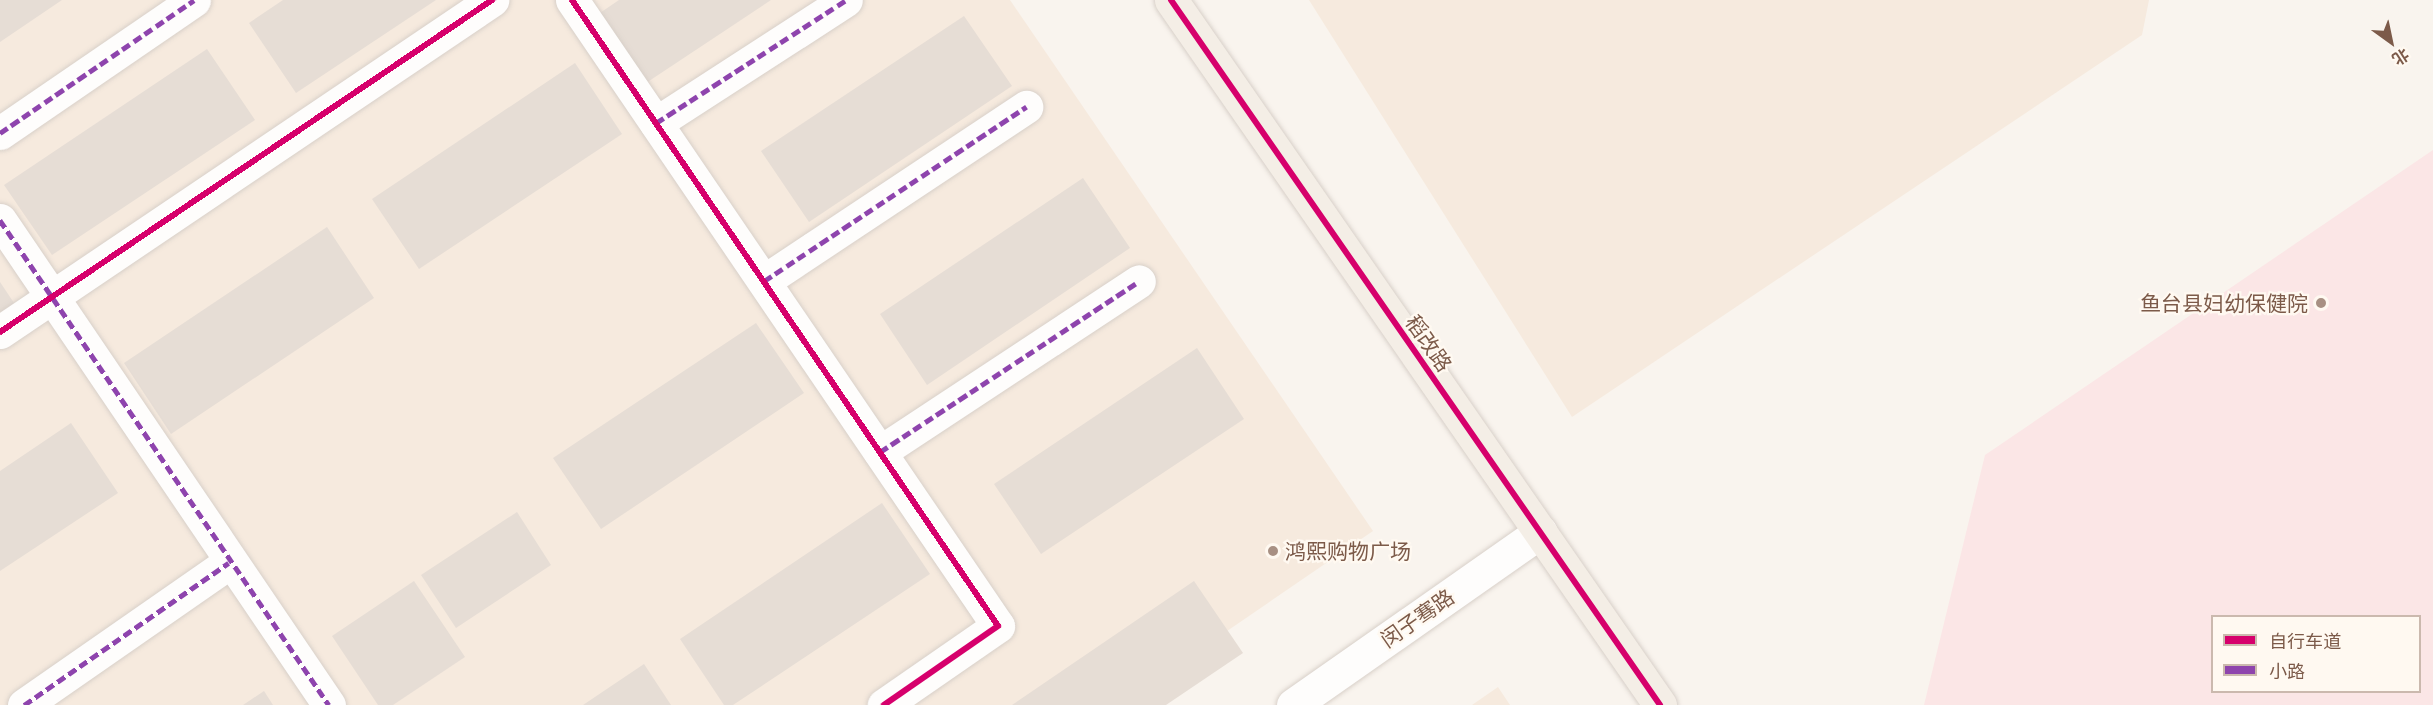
<!DOCTYPE html>
<meta charset="utf-8">
<style>
body{margin:0}
#map{position:relative;width:2433px;height:705px;overflow:hidden;background:#f9f4ee;font-family:Manrope,"Noto Sans SC",sans-serif}
div>[style]{position:absolute}
.residential>*{inset:0;background:#f6eade}
.medical>*{inset:0;background:#fbe6e6}
.building>*{inset:0;background:#e6ddd5}
.roads{filter:drop-shadow(0 0 2px #d8d0c9) drop-shadow(0 0 2px #d8d0c9)}
.minor>*{height:33px;margin:-16.5px;padding:0 16.5px;transform-origin:16.5px;border-radius:16.5px;background:#fefdfc}
.major>*{height:33px;margin:-16.5px;padding:0 16.5px;transform-origin:16.5px;border-radius:16.5px;background:#f4eee6}
.quiet>*{height:4.5px;margin-top:-2.25px;transform-origin:0;background:repeating-linear-gradient(90deg,#8e44ad 0 9px,transparent 0 13.5px)}
.cycleway>*{height:6px;margin:-3px;padding:0 3px;transform-origin:3px;border-radius:3px;background:#d6006c}
.dots>*{width:16px;height:16px;translate:-50% -50%;box-sizing:border-box;border:3px solid #fff9f1;border-radius:50%}
span{translate:-50% -50%;white-space:nowrap;text-align:center;line-height:1.15;-webkit-text-stroke:4.5px #fff9f1;paint-order:stroke}
.poi-label{font-size:21px;color:#7c5a49}
.right{translate:-100% -50%;text-align:right}
.left{translate:0 -50%;text-align:left}
.street-label{font-size:21px;color:#7c5a49}
.legend{position:absolute;left:2211px;top:615px;width:210px;height:78px;box-sizing:border-box;background:#fff9f1;border:2px solid #cbb9ae;margin:0;padding:8px 10px;list-style:none;font-size:18px;color:#7c5a49}
.legend li{display:flex;align-items:center;gap:12px;height:30px}
.legend b{width:30px;border:2px solid #cbb9ae}
.north{position:absolute;left:2361px;top:12px;width:60px;height:60px;-webkit-text-stroke:4px #fff9f1;paint-order:stroke;rotate:147deg;font-size:16px;font-weight:700;line-height:24px;text-align:center;color:#7c5a49}
.north::after{content:'';display:block;margin:auto;width:21px;height:27px;background:#7c5a49;clip-path:polygon(50% 0,100% 100%,50% 72%,0 100%)}
</style>
<div id="map">
<div class="residential">
<i style="clip-path:polygon(0 0,1010px 0,1373px 531px,1119px 705px,0 705px)"></i>
<i style="clip-path:polygon(1309px 0,2149px 0,2142px 35px,1572px 417px)"></i>
<i style="clip-path:polygon(1498px 687px,1510px 705px,1472px 705px)"></i>
</div>
<div class="medical">
<i style="clip-path:polygon(evenodd,2433px 150px,2433px 705px,1924px 705px,1985px 455px,2433px 150px,2212px 616px,2420px 616px,2420px 692px,2212px 692px,2212px 616px)"></i>
</div>
<div class="building">
<i style="clip-path:polygon(0 0,62px 0,0 42px)"></i>
<i style="clip-path:polygon(283px 0,436px 0,296px 93px,249px 23px)"></i>
<i style="clip-path:polygon(619px 0,771px 0,640px 87px,594px 17px)"></i>
<i style="clip-path:polygon(964px 16px,1012px 86px,809px 222px,761px 151px)"></i>
<i style="clip-path:polygon(207px 49px,255px 120px,52px 255px,4px 185px)"></i>
<i style="clip-path:polygon(575px 63px,622px 134px,419px 269px,372px 199px)"></i>
<i style="clip-path:polygon(1083px 178px,1130px 248px,927px 385px,880px 314px)"></i>
<i style="clip-path:polygon(327px 227px,374px 298px,171px 434px,124px 363px)"></i>
<i style="clip-path:polygon(0 282px,14px 303px,0 313px)"></i>
<i style="clip-path:polygon(756px 323px,804px 393px,601px 529px,553px 458px)"></i>
<i style="clip-path:polygon(1197px 348px,1244px 419px,1041px 554px,994px 484px)"></i>
<i style="clip-path:polygon(71px 423px,118px 493px,0 571px,0 471px)"></i>
<i style="clip-path:polygon(882px 503px,930px 574px,733px 705px,724px 705px,680px 639px)"></i>
<i style="clip-path:polygon(517px 512px,551px 565px,456px 628px,421px 575px)"></i>
<i style="clip-path:polygon(414px 581px,465px 657px,393px 705px,378px 705px,332px 636px)"></i>
<i style="clip-path:polygon(1194px 581px,1243px 653px,1166px 705px,1012px 705px)"></i>
<i style="clip-path:polygon(644px 664px,671px 705px,583px 705px)"></i>
<i style="clip-path:polygon(264px 691px,273px 705px,243px 705px)"></i>
</div>
<div class="roads">
<div class="minor">
<i style="left:572px;top:0;width:757px;rotate:55.76deg"></i>
<i style="left:998px;top:626px;width:139px;rotate:145.3deg"></i>
<i style="left:656px;top:123px;width:226px;rotate:-32.9deg"></i>
<i style="left:0;top:133px;width:235px;rotate:-34.4deg"></i>
<i style="left:0;top:220px;width:586px;rotate:55.85deg"></i>
<i style="left:764px;top:281px;width:315px;rotate:-33.6deg"></i>
<i style="left:0;top:332px;width:594px;rotate:-34.01deg"></i>
<i style="left:880px;top:452px;width:310px;rotate:-33.4deg"></i>
<i style="left:24px;top:705px;width:249px;rotate:-34.8deg"></i>
<i style="left:1293px;top:705px;width:302px;rotate:-35deg"></i>
</div>
<div class="major">
<i style="left:1171px;top:0;width:858px;rotate:55.25deg"></i>
</div>
</div>
<div class="quiet">
<i style="left:656px;top:123px;width:226px;rotate:-32.9deg"></i>
<i style="left:0;top:133px;width:235px;rotate:-34.4deg"></i>
<i style="left:0;top:220px;width:586px;rotate:55.85deg"></i>
<i style="left:764px;top:281px;width:315px;rotate:-33.6deg"></i>
<i style="left:880px;top:452px;width:310px;rotate:-33.4deg"></i>
<i style="left:24px;top:705px;width:249px;rotate:-34.8deg"></i>
</div>
<div class="cycleway">
<i style="left:572px;top:0;width:757px;rotate:55.76deg"></i>
<i style="left:998px;top:626px;width:139px;rotate:145.3deg"></i>
<i style="left:1171px;top:0;width:858px;rotate:55.25deg"></i>
<i style="left:0;top:332px;width:594px;rotate:-34.01deg"></i>
</div>
<div class="dots">
<i style="left:2321px;top:303px;background:#a89083"></i>
<i style="left:1273px;top:551px;background:#a89083"></i>
</div>
<div class="poi-label">
<span class="right" style="left:2308px;top:303px">鱼台县妇幼保健院</span>
<span class="left" style="left:1285px;top:551px">鸿熙购物广场</span>
</div>
<div class="street-label">
<span style="left:1429px;top:343px;rotate:55deg">稻改路</span>
<span style="left:1417px;top:618px;rotate:-35deg">闵子骞路</span>
</div>
<ul class="legend">
<li><b style="height:8px;background:#d6006c"></b>自行车道</li>
<li><b style="height:8px;background:#8e44ad"></b>小路</li>
</ul>
<div class="north">北</div>
</div>
